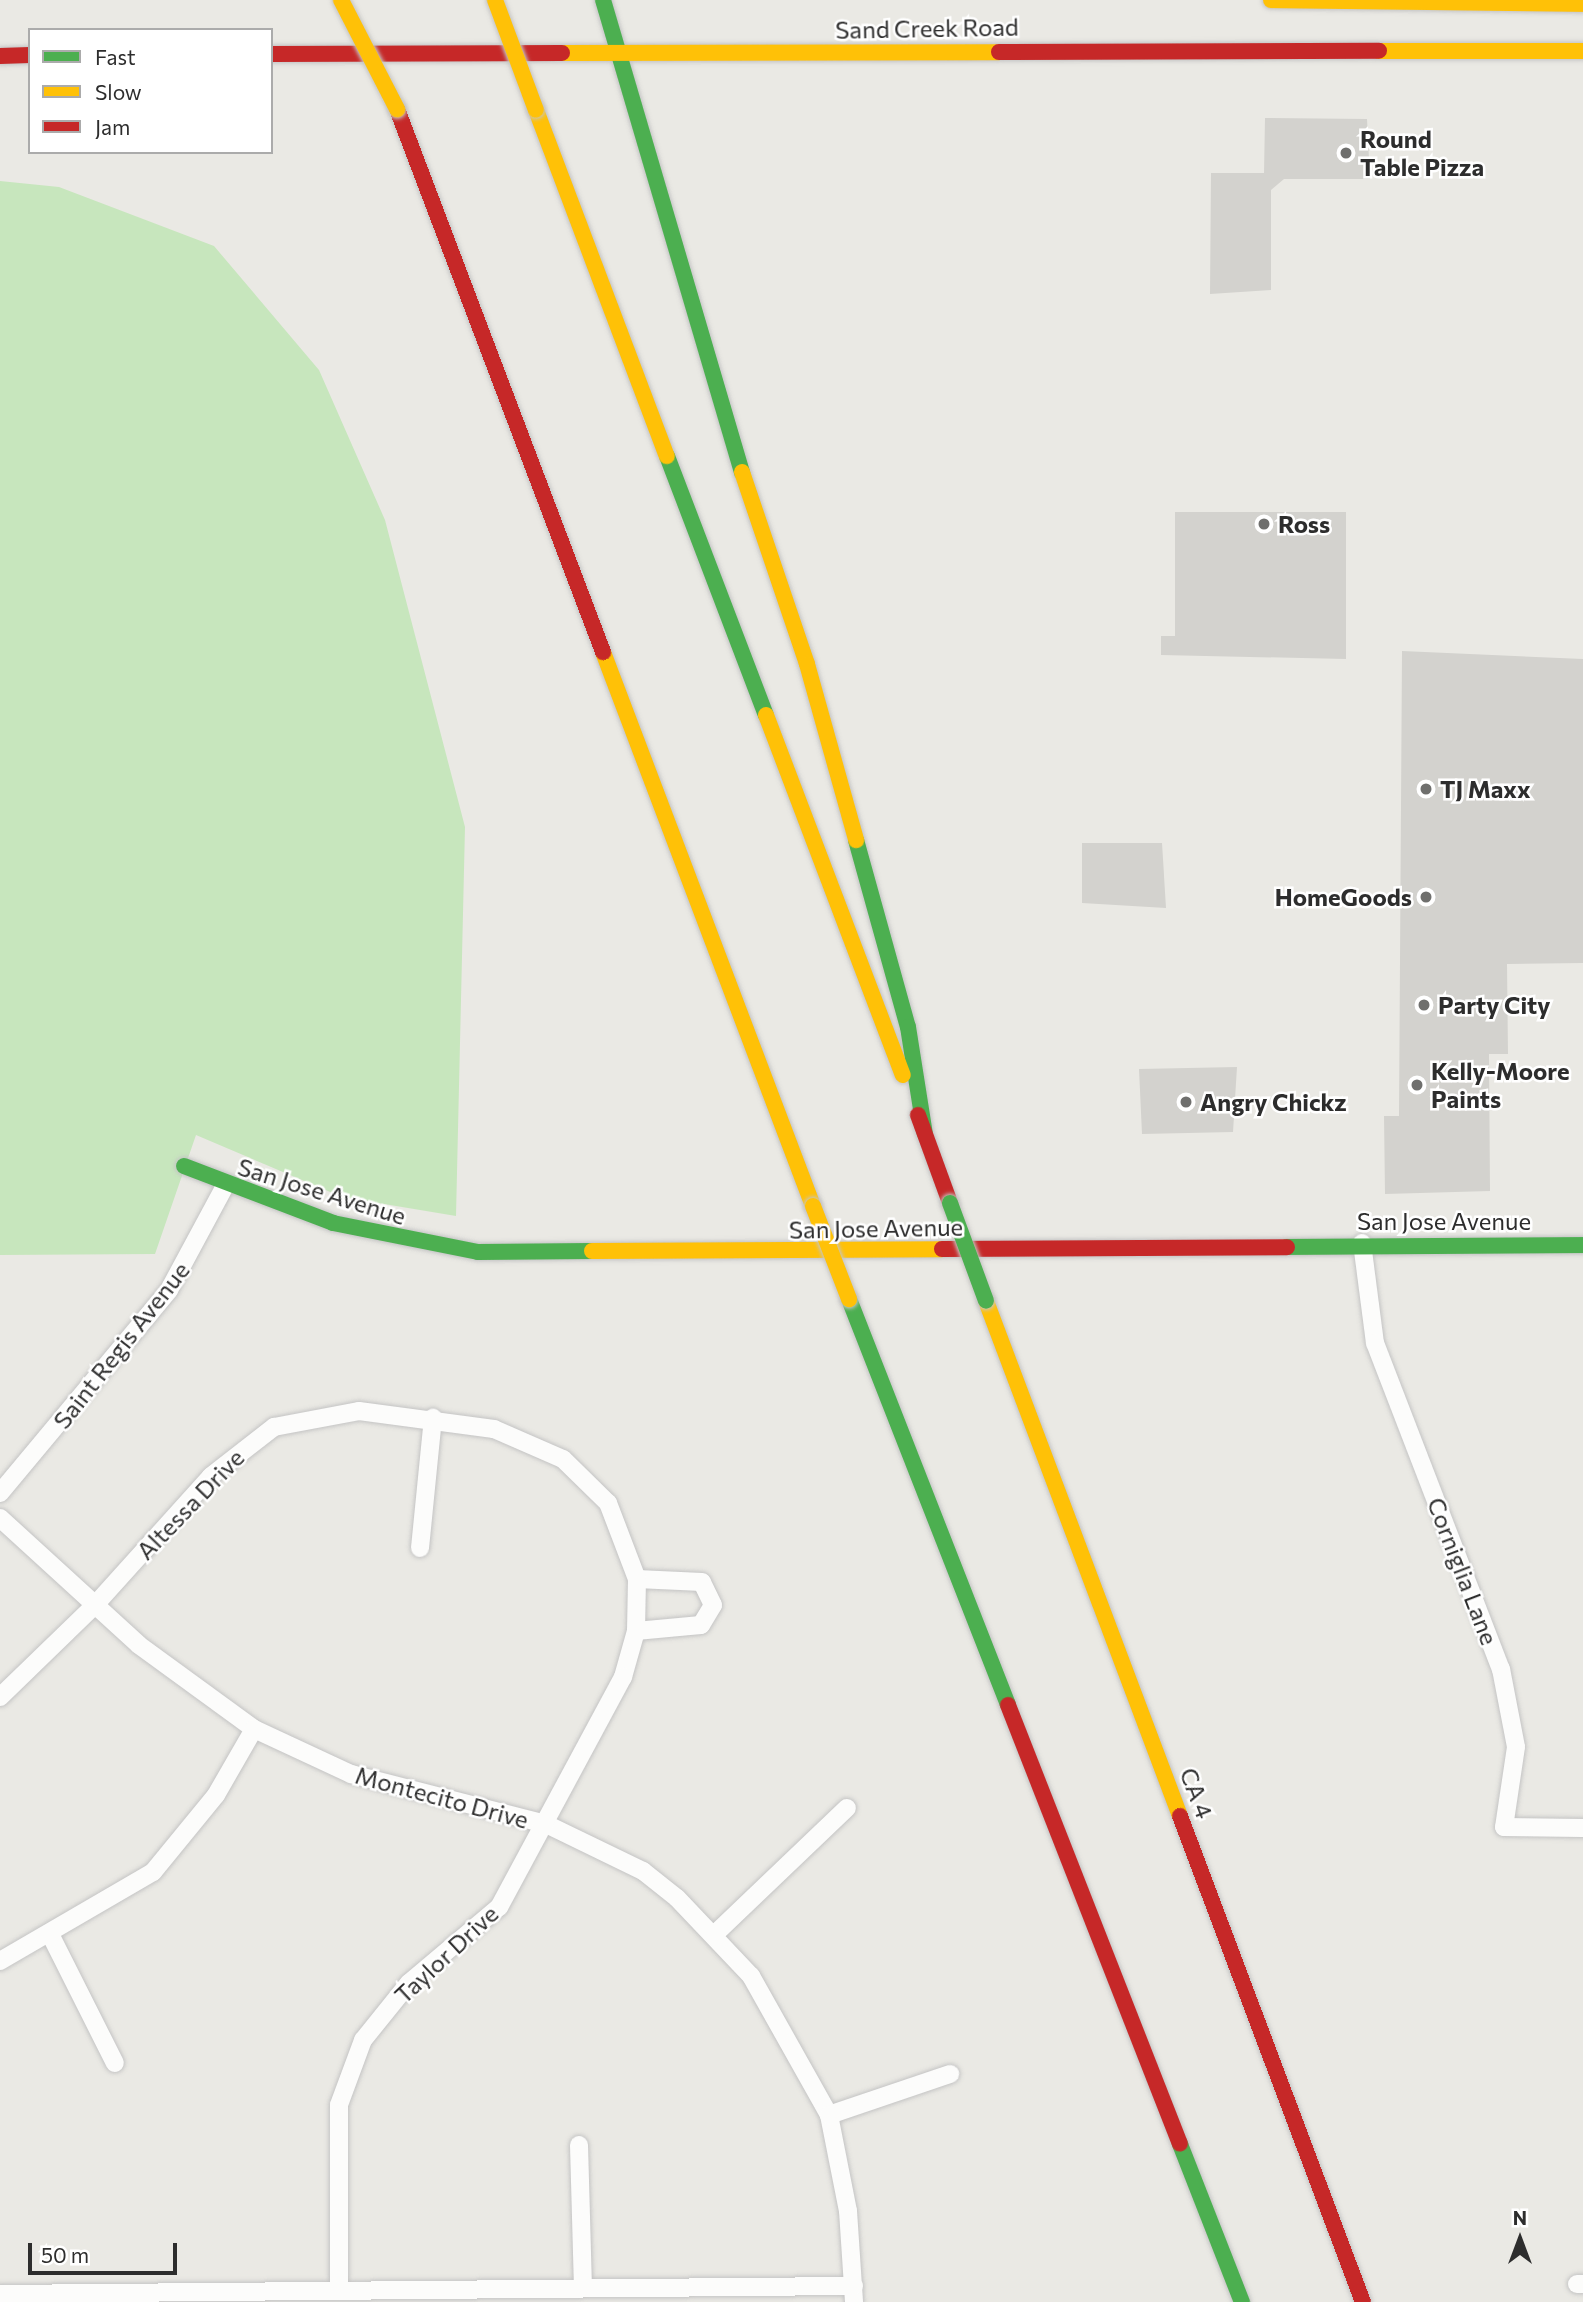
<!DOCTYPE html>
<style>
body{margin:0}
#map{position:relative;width:1583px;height:2302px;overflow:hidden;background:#eae9e4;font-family:Commissioner,sans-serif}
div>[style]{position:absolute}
.green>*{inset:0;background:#c7e6bd}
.building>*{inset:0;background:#d3d2ce}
.roads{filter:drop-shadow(0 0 2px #c4c4c4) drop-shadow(0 0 2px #c4c4c4)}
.street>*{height:18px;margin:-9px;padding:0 9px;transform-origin:9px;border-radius:9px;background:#fcfcfb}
.fast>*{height:16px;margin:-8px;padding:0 8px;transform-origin:8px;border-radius:8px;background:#4caf50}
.slow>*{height:16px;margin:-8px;padding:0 8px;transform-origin:8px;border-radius:8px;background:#ffc107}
.jam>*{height:16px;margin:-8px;padding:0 8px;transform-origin:8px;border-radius:8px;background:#c62828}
.bridges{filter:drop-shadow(0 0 2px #c6c5c3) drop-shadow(0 0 2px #c6c5c3)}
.fast-bridge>*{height:16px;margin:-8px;padding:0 8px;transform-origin:8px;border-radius:8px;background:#4caf50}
.slow-bridge>*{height:16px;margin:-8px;padding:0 8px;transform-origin:8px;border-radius:8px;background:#ffc107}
.dots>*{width:19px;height:19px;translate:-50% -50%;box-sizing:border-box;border:4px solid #fff;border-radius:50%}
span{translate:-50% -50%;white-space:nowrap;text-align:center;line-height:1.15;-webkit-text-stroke:5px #fff;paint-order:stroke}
.street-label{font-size:24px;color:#2d2d2d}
.poi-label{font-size:24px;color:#2d2d2d;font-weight:700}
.left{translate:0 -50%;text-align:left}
.right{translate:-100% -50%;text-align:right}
.legend{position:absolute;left:28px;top:28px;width:245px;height:126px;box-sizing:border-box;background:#fff;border:2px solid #ababab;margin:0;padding:9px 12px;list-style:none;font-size:21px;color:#2d2d2d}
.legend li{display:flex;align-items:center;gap:14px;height:35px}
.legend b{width:35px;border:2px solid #ababab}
.north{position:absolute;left:1485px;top:2204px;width:70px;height:70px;-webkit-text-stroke:5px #fff;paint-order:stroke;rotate:0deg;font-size:19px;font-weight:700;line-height:28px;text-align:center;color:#2d2d2d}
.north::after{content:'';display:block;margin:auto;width:24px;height:32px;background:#2d2d2d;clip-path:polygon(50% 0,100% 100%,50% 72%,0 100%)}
.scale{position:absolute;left:28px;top:2243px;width:149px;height:32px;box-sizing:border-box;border:4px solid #2d2d2d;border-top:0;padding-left:9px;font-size:21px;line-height:24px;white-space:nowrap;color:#2d2d2d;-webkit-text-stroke:5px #fff;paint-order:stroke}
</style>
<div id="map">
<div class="green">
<i style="clip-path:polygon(0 181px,59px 187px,214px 246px,319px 370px,385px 520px,465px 827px,456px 1216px,342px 1197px,196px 1135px,155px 1254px,0 1255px)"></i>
</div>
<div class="building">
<i style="clip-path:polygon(1265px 118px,1367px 119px,1370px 179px,1284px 179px,1271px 190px,1271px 290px,1210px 294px,1211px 173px,1264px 173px)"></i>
<i style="clip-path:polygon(1175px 512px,1346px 512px,1346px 659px,1161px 655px,1161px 636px,1175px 636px)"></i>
<i style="clip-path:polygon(1402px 651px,1583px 659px,1583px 963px,1507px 964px,1508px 1054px,1489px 1054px,1490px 1191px,1385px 1194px,1384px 1116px,1399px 1116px)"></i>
<i style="clip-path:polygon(1082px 843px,1162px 843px,1166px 908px,1082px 903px)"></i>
<i style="clip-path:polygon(1237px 1067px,1233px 1132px,1142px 1134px,1139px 1069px)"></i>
</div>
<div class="roads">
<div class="street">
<i style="left:1362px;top:1243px;width:101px;rotate:82.6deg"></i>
<i style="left:1375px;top:1343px;width:350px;rotate:68.9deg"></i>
<i style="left:1501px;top:1669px;width:79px;rotate:79.1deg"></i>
<i style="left:1516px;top:1747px;width:81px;rotate:98.5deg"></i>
<i style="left:1504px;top:1827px;width:79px;rotate:0.7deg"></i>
<i style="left:0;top:1493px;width:264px;rotate:-50.2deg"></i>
<i style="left:169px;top:1290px;width:118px;rotate:-61.7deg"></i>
<i style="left:0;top:1518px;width:188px;rotate:42.4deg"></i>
<i style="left:139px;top:1645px;width:142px;rotate:36.1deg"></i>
<i style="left:254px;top:1729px;width:107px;rotate:24.9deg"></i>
<i style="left:351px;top:1774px;width:201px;rotate:14.4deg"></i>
<i style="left:546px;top:1824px;width:108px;rotate:25.9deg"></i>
<i style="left:643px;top:1871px;width:43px;rotate:38.5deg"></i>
<i style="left:677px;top:1898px;width:108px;rotate:46.5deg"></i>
<i style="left:751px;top:1976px;width:159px;rotate:60.7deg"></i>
<i style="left:829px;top:2115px;width:98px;rotate:78.8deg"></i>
<i style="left:848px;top:2211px;width:91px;rotate:86.2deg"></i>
<i style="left:420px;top:1548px;width:131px;rotate:-84.3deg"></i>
<i style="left:636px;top:1631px;width:65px;rotate:-5.3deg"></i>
<i style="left:701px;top:1625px;width:23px;rotate:-59deg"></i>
<i style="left:713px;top:1605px;width:25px;rotate:-116deg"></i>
<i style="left:702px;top:1582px;width:65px;rotate:-177.4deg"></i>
<i style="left:0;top:1697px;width:132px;rotate:-44.1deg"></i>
<i style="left:95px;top:1605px;width:173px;rotate:-48deg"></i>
<i style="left:211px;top:1476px;width:80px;rotate:-37.9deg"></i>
<i style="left:274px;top:1427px;width:86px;rotate:-10.7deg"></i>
<i style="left:359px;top:1411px;width:136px;rotate:7.6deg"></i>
<i style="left:494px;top:1429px;width:75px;rotate:23.5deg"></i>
<i style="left:563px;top:1459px;width:63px;rotate:44.4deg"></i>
<i style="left:608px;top:1503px;width:81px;rotate:69.1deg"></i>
<i style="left:637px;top:1579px;width:52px;rotate:91.1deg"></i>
<i style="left:636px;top:1631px;width:48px;rotate:105.8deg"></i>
<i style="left:623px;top:1677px;width:261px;rotate:118.3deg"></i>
<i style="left:499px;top:1907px;width:118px;rotate:139.8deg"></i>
<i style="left:409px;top:1983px;width:73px;rotate:128.9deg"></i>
<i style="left:363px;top:2040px;width:69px;rotate:110.3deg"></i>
<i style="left:339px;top:2105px;width:186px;rotate:90deg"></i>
<i style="left:716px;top:1933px;width:181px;rotate:-43.7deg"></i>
<i style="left:51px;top:1936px;width:142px;rotate:63.3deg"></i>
<i style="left:0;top:1961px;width:177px;rotate:-30.2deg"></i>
<i style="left:153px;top:1872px;width:99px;rotate:-50.7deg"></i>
<i style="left:216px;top:1795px;width:76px;rotate:-60.1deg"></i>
<i style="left:829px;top:2115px;width:128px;rotate:-18.7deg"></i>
<i style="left:579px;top:2145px;width:143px;rotate:88.4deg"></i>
<i style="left:1577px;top:2284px;width:6px"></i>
<i style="left:0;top:2294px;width:854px;rotate:-0.54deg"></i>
</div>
<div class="fast">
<i style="left:603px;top:0;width:492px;rotate:73.6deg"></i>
<i style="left:667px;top:456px;width:277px;rotate:69.1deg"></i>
<i style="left:856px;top:840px;width:194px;rotate:74.5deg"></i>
<i style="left:908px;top:1027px;width:108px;rotate:81deg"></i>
<i style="left:184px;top:1166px;width:160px;rotate:20.9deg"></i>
<i style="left:333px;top:1223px;width:148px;rotate:11.3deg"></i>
<i style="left:478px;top:1252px;width:114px;rotate:-0.5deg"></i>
<i style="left:1287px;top:1247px;width:296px;rotate:-0.4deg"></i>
<i style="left:849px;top:1299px;width:436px;rotate:68.6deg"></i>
<i style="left:1180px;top:2144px;width:170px;rotate:68.6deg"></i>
</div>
<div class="slow">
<i style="left:1271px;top:0;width:312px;rotate:0.7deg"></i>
<i style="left:1379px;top:51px;width:204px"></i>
<i style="left:562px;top:53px;width:437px;rotate:-0.1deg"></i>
<i style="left:536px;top:110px;width:370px;rotate:69.3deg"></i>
<i style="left:742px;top:472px;width:203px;rotate:71.3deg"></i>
<i style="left:807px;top:664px;width:183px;rotate:74.4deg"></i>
<i style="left:603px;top:652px;width:592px;rotate:69.24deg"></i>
<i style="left:766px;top:715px;width:385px;rotate:69.2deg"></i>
<i style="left:592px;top:1251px;width:350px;rotate:-0.3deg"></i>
<i style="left:986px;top:1301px;width:550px;rotate:69.36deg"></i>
</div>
<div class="jam">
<i style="left:999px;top:52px;width:380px;rotate:-0.2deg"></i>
<i style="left:271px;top:54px;width:291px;rotate:-0.2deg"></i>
<i style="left:0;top:56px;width:30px;rotate:-2deg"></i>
<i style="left:397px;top:109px;width:581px;rotate:69.22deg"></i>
<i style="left:918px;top:1115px;width:94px;rotate:70deg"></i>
<i style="left:942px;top:1249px;width:345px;rotate:-0.3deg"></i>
<i style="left:1008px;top:1705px;width:471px;rotate:68.6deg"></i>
<i style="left:1180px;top:1816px;width:519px;rotate:69.37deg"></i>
</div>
</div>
<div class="bridges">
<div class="fast-bridge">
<i style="left:950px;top:1203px;width:104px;rotate:69.8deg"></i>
</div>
<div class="slow-bridge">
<i style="left:341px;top:0;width:123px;rotate:62.8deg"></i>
<i style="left:495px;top:0;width:117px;rotate:69.6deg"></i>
<i style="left:813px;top:1206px;width:100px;rotate:68.8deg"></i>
</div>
</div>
<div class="dots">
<i style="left:1346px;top:153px;background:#6f6f6d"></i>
<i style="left:1264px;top:524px;background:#6f6f6d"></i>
<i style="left:1426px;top:789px;background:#6f6f6d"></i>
<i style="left:1426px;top:897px;background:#6f6f6d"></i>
<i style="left:1424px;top:1005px;background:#6f6f6d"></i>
<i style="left:1417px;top:1085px;background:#6f6f6d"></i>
<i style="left:1186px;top:1102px;background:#6f6f6d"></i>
</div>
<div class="street-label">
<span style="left:927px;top:28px;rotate:-1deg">Sand Creek Road</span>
<span style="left:322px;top:1191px;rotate:17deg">San Jose Avenue</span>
<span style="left:1444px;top:1221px">San Jose Avenue</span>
<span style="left:876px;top:1228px;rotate:-1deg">San Jose Avenue</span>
<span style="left:121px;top:1345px;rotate:-52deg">Saint Regis Avenue</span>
<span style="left:190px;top:1504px;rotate:-46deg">Altessa Drive</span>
<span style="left:1463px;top:1571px;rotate:69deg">Corniglia Lane</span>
<span style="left:1197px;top:1793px;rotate:69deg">CA 4</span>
<span style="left:442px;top:1797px;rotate:15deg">Montecito Drive</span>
<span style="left:446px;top:1954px;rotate:-43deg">Taylor Drive</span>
</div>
<div class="poi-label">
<span class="left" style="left:1360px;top:153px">Round<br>Table Pizza</span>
<span class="left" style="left:1278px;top:524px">Ross</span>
<span class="left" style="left:1440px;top:789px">TJ Maxx</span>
<span class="right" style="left:1412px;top:897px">HomeGoods</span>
<span class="left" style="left:1438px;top:1005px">Party City</span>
<span class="left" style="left:1431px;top:1085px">Kelly-Moore<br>Paints</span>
<span class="left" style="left:1200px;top:1102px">Angry Chickz</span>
</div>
<ul class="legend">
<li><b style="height:9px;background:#4caf50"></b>Fast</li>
<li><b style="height:9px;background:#ffc107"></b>Slow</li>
<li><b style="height:9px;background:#c62828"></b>Jam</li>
</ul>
<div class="north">N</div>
<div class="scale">50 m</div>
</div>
